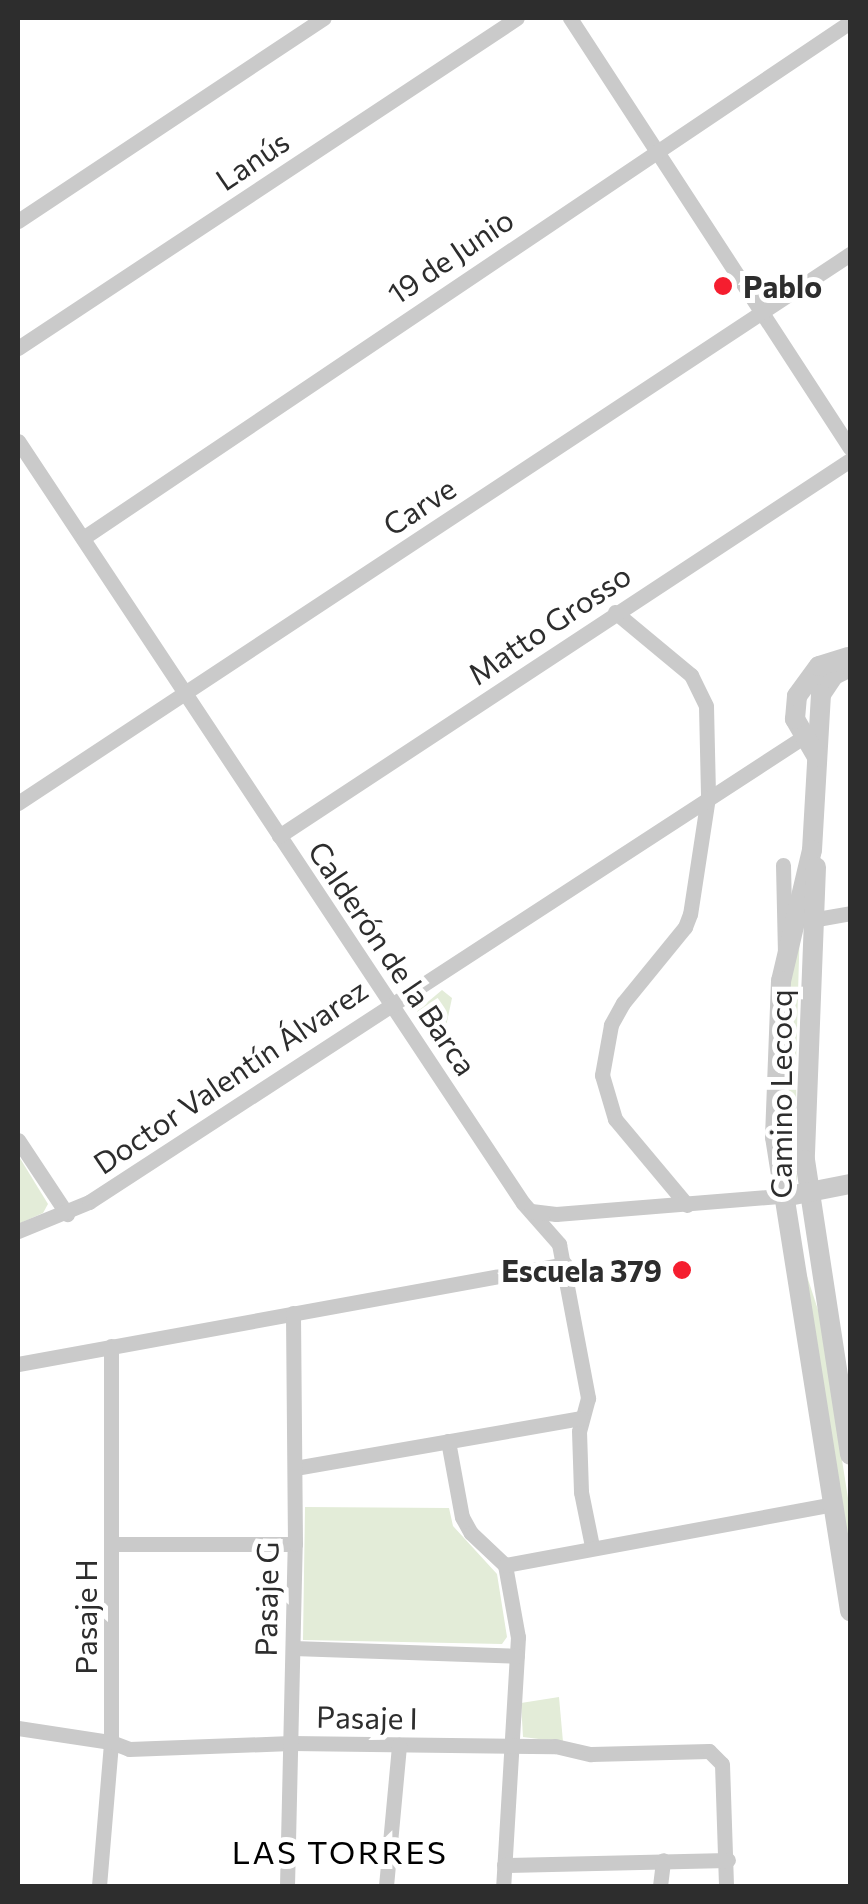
<!DOCTYPE html>
<meta charset="utf-8">
<style>
body{margin:0}
#map{position:relative;width:868px;height:1904px;overflow:hidden;background:#fff;font-family:Commissioner,sans-serif}
div>[style]{position:absolute}
.green>*{inset:0;background:#e3ecd8}
.minor>*{height:15px;margin:-7.5px;padding:0 7.5px;transform-origin:7.5px;border-radius:7.5px;background:#cacaca}
.tertiary>*{height:20px;margin:-10px;padding:0 10px;transform-origin:10px;border-radius:10px;background:#cacaca}
.dots>*{width:28px;height:28px;translate:-50% -50%;box-sizing:border-box;border:5px solid #fff;border-radius:50%}
span{translate:-50% -50%;white-space:nowrap;text-align:center;line-height:1.15;-webkit-text-stroke:10px #fff;paint-order:stroke}
.street-label{font-size:30px;color:#2d2d2d}
.poi-label{font-size:30px;color:#2d2d2d;font-weight:700}
.left{translate:0 -50%;text-align:left}
.right{translate:-100% -50%;text-align:right}
.neighbourhood-label{font-size:32px;color:#000;letter-spacing:2.5px}
.frame{position:absolute;inset:0;border:20px solid #2d2d2d;pointer-events:none}
</style>
<div id="map">
<div class="green">
<i style="clip-path:polygon(800px 923px,796px 1065px,797px 1187px,787px 1072px,790px 959px)"></i>
<i style="clip-path:polygon(442px 990px,452px 998px,444px 1036px,435px 1042px,418px 1019px,417px 1011px)"></i>
<i style="clip-path:polygon(18px 1155px,48px 1204px,43px 1213px,18px 1224px)"></i>
<i style="clip-path:polygon(805px 1270px,819px 1313px,850px 1511px,850px 1563px)"></i>
<i style="clip-path:polygon(305px 1507px,449px 1508px,453px 1526px,497px 1574px,507px 1637px,502px 1644px,303px 1640px)"></i>
<i style="clip-path:polygon(559px 1697px,563px 1742px,523px 1737px,521px 1703px)"></i>
</div>
<div class="minor">
<i style="left:570px;top:18px;width:513px;rotate:56.93deg"></i>
<i style="left:18px;top:221px;width:367px;rotate:-33.6deg"></i>
<i style="left:18px;top:348px;width:598px;rotate:-33.48deg"></i>
<i style="left:18px;top:441px;width:914px;rotate:56.47deg"></i>
<i style="left:523px;top:1203px;width:55px;rotate:48.7deg"></i>
<i style="left:559px;top:1244px;width:157px;rotate:79.3deg"></i>
<i style="left:588px;top:1398px;width:34px;rotate:105deg"></i>
<i style="left:579px;top:1431px;width:61px;rotate:88.1deg"></i>
<i style="left:581px;top:1492px;width:55px;rotate:78.5deg"></i>
<i style="left:83px;top:538px;width:924px;rotate:-33.93deg"></i>
<i style="left:615px;top:612px;width:99px;rotate:39.7deg"></i>
<i style="left:691px;top:675px;width:34px;rotate:64deg"></i>
<i style="left:706px;top:706px;width:91px;rotate:88.7deg"></i>
<i style="left:708px;top:797px;width:118px;rotate:98.7deg"></i>
<i style="left:690px;top:914px;width:14px;rotate:111deg"></i>
<i style="left:685px;top:927px;width:98px;rotate:129.2deg"></i>
<i style="left:623px;top:1003px;width:25px;rotate:119deg"></i>
<i style="left:611px;top:1025px;width:51px;rotate:100.2deg"></i>
<i style="left:602px;top:1075px;width:46px;rotate:73.5deg"></i>
<i style="left:615px;top:1119px;width:112px;rotate:50.1deg"></i>
<i style="left:18px;top:803px;width:997px;rotate:-33.42deg"></i>
<i style="left:279px;top:836px;width:684px;rotate:-33.36deg"></i>
<i style="left:783px;top:865px;width:90px;rotate:88.7deg"></i>
<i style="left:817px;top:919px;width:34px;rotate:-10deg"></i>
<i style="left:18px;top:1140px;width:89px;rotate:56.5deg"></i>
<i style="left:531px;top:1211px;width:25px;rotate:7deg"></i>
<i style="left:556px;top:1214px;width:227px;rotate:-4.6deg"></i>
<i style="left:18px;top:1231px;width:77px;rotate:-22.2deg"></i>
<i style="left:89px;top:1202px;width:862px;rotate:-33.06deg"></i>
<i style="left:18px;top:1364px;width:556px;rotate:-10.36deg"></i>
<i style="left:448px;top:1441px;width:77px;rotate:79.6deg"></i>
<i style="left:462px;top:1517px;width:18px;rotate:61deg"></i>
<i style="left:471px;top:1533px;width:47px;rotate:43.3deg"></i>
<i style="left:505px;top:1565px;width:73px;rotate:79.8deg"></i>
<i style="left:518px;top:1637px;width:249px;rotate:93.4deg"></i>
<i style="left:295px;top:1468px;width:291px;rotate:-9.9deg"></i>
<i style="left:113px;top:1544px;width:182px"></i>
<i style="left:505px;top:1565px;width:335px;rotate:-10.5deg"></i>
<i style="left:293px;top:1648px;width:224px;rotate:2deg"></i>
<i style="left:18px;top:1728px;width:94px;rotate:8.6deg"></i>
<i style="left:111px;top:1742px;width:19px;rotate:21deg"></i>
<i style="left:129px;top:1749px;width:162px;rotate:-2.1deg"></i>
<i style="left:291px;top:1743px;width:264px;rotate:0.7deg"></i>
<i style="left:555px;top:1746px;width:37px;rotate:13deg"></i>
<i style="left:591px;top:1754px;width:118px;rotate:-1.5deg"></i>
<i style="left:709px;top:1751px;width:18px;rotate:45deg"></i>
<i style="left:722px;top:1764px;width:122px;rotate:88.1deg"></i>
<i style="left:504px;top:1865px;width:224px;rotate:-1.3deg"></i>
<i style="left:99px;top:1886px;width:144px;rotate:-85.2deg"></i>
<i style="left:111px;top:1742px;width:396px;rotate:-90deg"></i>
<i style="left:287px;top:1886px;width:342px;rotate:-88.7deg"></i>
<i style="left:295px;top:1544px;width:231px;rotate:-90.5deg"></i>
<i style="left:386px;top:1886px;width:142px;rotate:-84.7deg"></i>
<i style="left:660px;top:1886px;width:26px;rotate:-83deg"></i>
</div>
<div class="tertiary">
<i style="left:850px;top:667px;width:18px;rotate:153deg"></i>
<i style="left:834px;top:675px;width:23px;rotate:124deg"></i>
<i style="left:821px;top:694px;width:156px;rotate:93.3deg"></i>
<i style="left:812px;top:850px;width:135px;rotate:103.3deg"></i>
<i style="left:781px;top:981px;width:156px;rotate:92.2deg"></i>
<i style="left:775px;top:1137px;width:480px;rotate:81deg"></i>
<i style="left:817px;top:757px;width:44px;rotate:-120.1deg"></i>
<i style="left:795px;top:719px;width:23px;rotate:-85deg"></i>
<i style="left:797px;top:696px;width:37px;rotate:-54deg"></i>
<i style="left:819px;top:666px;width:31px;rotate:-17deg"></i>
<i style="left:816px;top:867px;width:293px;rotate:92.2deg"></i>
<i style="left:805px;top:1160px;width:298px;rotate:81.3deg"></i>
<i style="left:794px;top:1195px;width:57px;rotate:-11.1deg"></i>
</div>
<div class="dots">
<i style="left:723px;top:286px;background:#f51e2f"></i>
<i style="left:682px;top:1270px;background:#f51e2f"></i>
</div>
<div class="street-label">
<span style="left:252px;top:160px;rotate:-34deg">Lanús</span>
<span style="left:450px;top:256px;rotate:-34deg">19 de Junio</span>
<span style="left:419px;top:506px;rotate:-33deg">Carve</span>
<span style="left:549px;top:624px;rotate:-34deg">Matto Grosso</span>
<span style="left:393px;top:958px;rotate:56deg">Calderón de la Barca</span>
<span style="left:230px;top:1076px;rotate:-34deg">Doctor Valentín Álvarez</span>
<span style="left:780px;top:1094px;rotate:-90deg">Camino Lecocq</span>
<span style="left:266px;top:1599px;rotate:-89deg">Pasaje G</span>
<span style="left:85px;top:1617px;rotate:-90deg">Pasaje H</span>
<span style="left:367px;top:1717px;rotate:1deg">Pasaje I</span>
</div>
<div class="poi-label">
<span class="left" style="left:743px;top:286px">Pablo</span>
<span class="right" style="left:662px;top:1270px">Escuela 379</span>
</div>
<div class="neighbourhood-label">
<span style="left:340px;top:1851px">LAS TORRES</span>
</div>
<div class="frame"></div>
</div>
